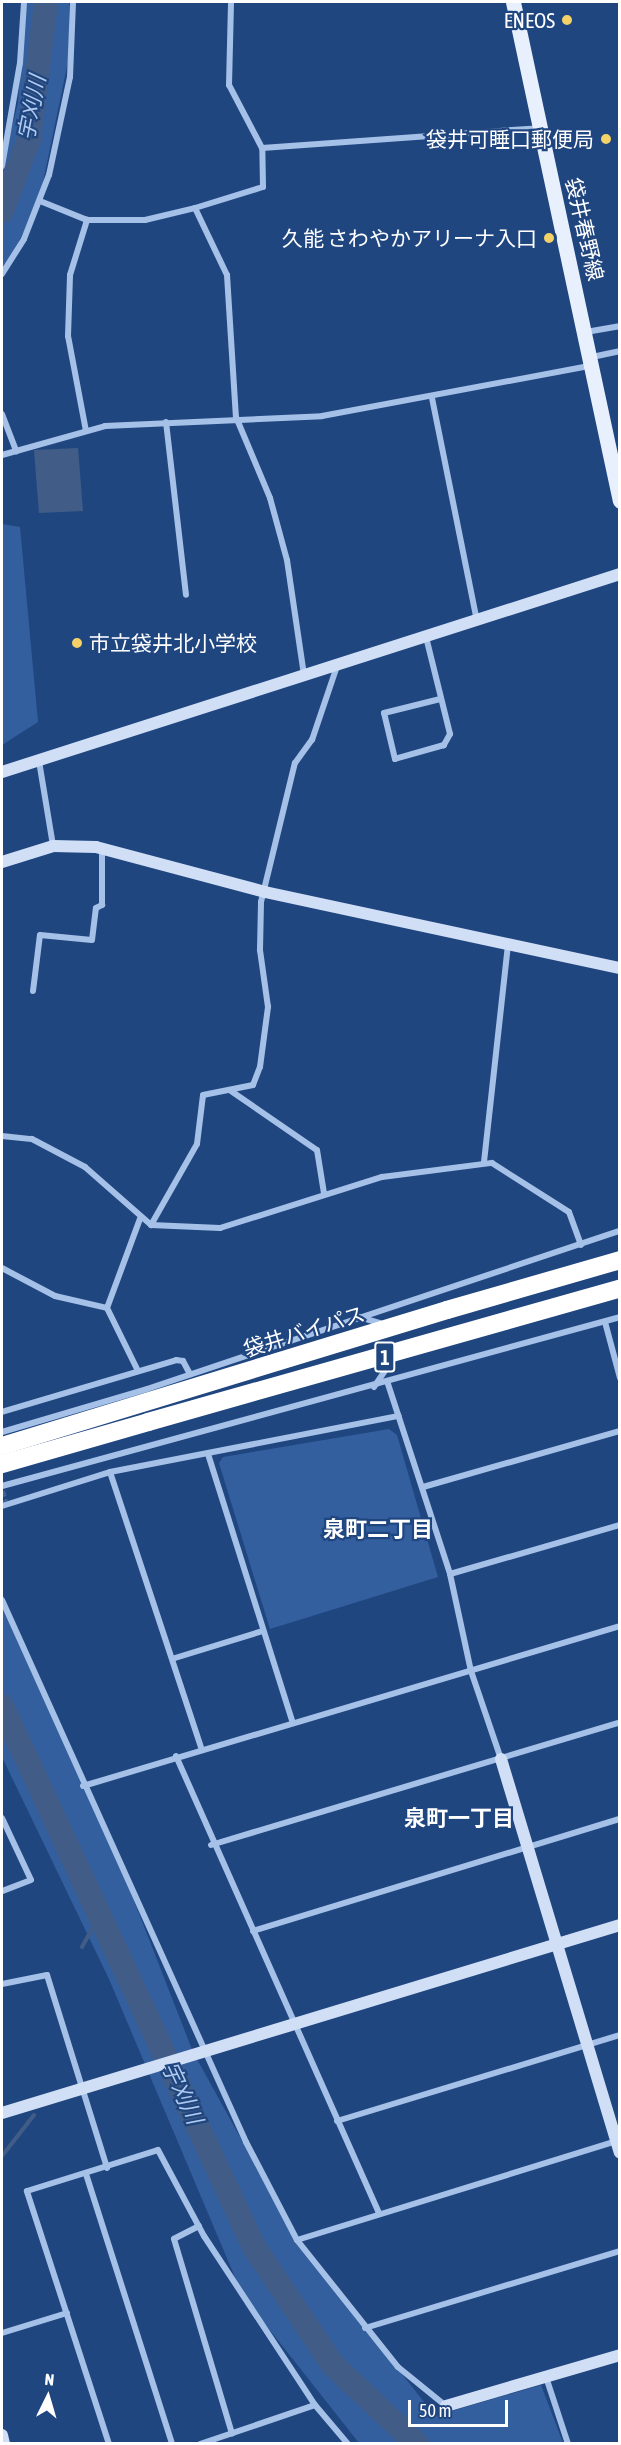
<!DOCTYPE html>
<meta charset="utf-8">
<style>
body{margin:0}
#map{position:relative;width:621px;height:2445px;overflow:hidden;background:#204680;font-family:"Asap Condensed","Noto Sans JP",sans-serif}
div>[style]{position:absolute}
.green>*{inset:0;background:#345f9e}
.water>*{inset:0;background:#415d87}
.stream>*{height:4px;margin:-2px;padding:0 2px;transform-origin:2px;border-radius:2px;background:#415d87}
.river>*{height:24px;margin:-12px;padding:0 12px;transform-origin:12px;border-radius:12px;background:#415d87}
.street-tunnel>*{height:6px;margin-top:-3px;transform-origin:0;background:repeating-linear-gradient(90deg,#416293 0 6px,transparent 0 9px)}
.street>*{height:6px;margin:-3px;padding:0 3px;transform-origin:3px;border-radius:3px;background:#a6c1e8}
.secondary>*{height:12px;margin:-6px;padding:0 6px;transform-origin:6px;border-radius:6px;background:#d0dff6}
.primary>*{height:15px;margin:-7.5px;padding:0 7.5px;transform-origin:7.5px;border-radius:7.5px;background:#e8effd}
.highway>*{height:18px;margin:-9px;padding:0 9px;transform-origin:9px;border-radius:9px;background:#fff}
.highway-bridge>*{height:18px;margin:-9px;padding:0 9px;transform-origin:9px;border-radius:9px;background:#fff}
.dots>*{width:16px;height:16px;translate:-50% -50%;box-sizing:border-box;border:3px solid #204680;border-radius:50%}
span{translate:-50% -50%;white-space:nowrap;text-align:center;line-height:1.15;-webkit-text-stroke:4.5px #204680;paint-order:stroke}
.shield-label span{padding:2px 4px;background:#204680;border:2px solid;border-radius:4px;-webkit-text-stroke-width:0}
.shield-label{font-size:20px;color:#fff;font-weight:700}
.poi-label{font-size:21px;color:#fff}
.right{translate:-100% -50%;text-align:right}
.left{translate:0 -50%;text-align:left}
.street-label{font-size:21px;color:#fff}
.water-label{font-size:22px;color:#b1cbef;font-style:italic}
.neighbourhood-label{font-size:22px;color:#fff;font-weight:700}
.frame{position:absolute;inset:0;border:3px solid #fff;pointer-events:none}
.north{position:absolute;left:18px;top:2367px;width:60px;height:60px;-webkit-text-stroke:4px #204680;paint-order:stroke;rotate:5deg;font-size:16px;font-weight:700;line-height:24px;text-align:center;color:#fff}
.north::after{content:'';display:block;margin:auto;width:21px;height:27px;background:#fff;clip-path:polygon(50% 0,100% 100%,50% 72%,0 100%)}
.scale{position:absolute;left:408px;top:2400px;width:100px;height:27px;box-sizing:border-box;border:3px solid #fff;border-top:0;padding-left:8px;font-size:18px;line-height:21px;white-space:nowrap;color:#fff;-webkit-text-stroke:4px #204680;paint-order:stroke}
</style>
<div id="map">
<div class="green">
<i style="clip-path:polygon(25px 2px,69px 2px,70px 52px,38px 206px,2px 272px,2px 166px,18px 103px)"></i>
<i style="clip-path:polygon(2px 524px,20px 527px,38px 722px,2px 745px)"></i>
<i style="clip-path:polygon(389px 1429px,397px 1435px,438px 1577px,270px 1629px,219px 1463px,223px 1457px)"></i>
<i style="clip-path:polygon(2px 1593px,122px 1870px,193px 2052px,297px 2240px,435px 2416px,541px 2385px,563px 2443px,359px 2443px,243px 2296px,109px 1979px,2px 1757px)"></i>
</div>
<div class="water">
<i style="clip-path:polygon(78px 448px,83px 511px,39px 513px,34px 450px)"></i>
</div>
<div class="stream">
<i style="left:82px;top:1947px;width:37px;rotate:-61deg"></i>
<i style="left:2px;top:2156px;width:52px;rotate:-52deg"></i>
</div>
<div class="river">
<i style="left:2px;top:211px;width:77px;rotate:-69.4deg"></i>
<i style="left:29px;top:139px;width:138px;rotate:-82.9deg"></i>
<i style="left:2px;top:1706px;width:597px;rotate:65.02deg"></i>
<i style="left:254px;top:2247px;width:142px;rotate:56.2deg"></i>
<i style="left:333px;top:2365px;width:115px;rotate:43.2deg"></i>
</div>
<div class="street-tunnel">
<i style="left:2px;top:1491px;width:11px;rotate:75deg"></i>
</div>
<div class="street">
<i style="left:262px;top:148px;width:278px;rotate:-4.1deg"></i>
<i style="left:2px;top:166px;width:105px;rotate:-80.1deg"></i>
<i style="left:20px;top:63px;width:61px;rotate:-86.2deg"></i>
<i style="left:40px;top:201px;width:51px;rotate:22deg"></i>
<i style="left:87px;top:220px;width:58px"></i>
<i style="left:145px;top:220px;width:51px;rotate:-13.5deg"></i>
<i style="left:195px;top:208px;width:74px;rotate:64.5deg"></i>
<i style="left:227px;top:275px;width:142px;rotate:86.4deg"></i>
<i style="left:236px;top:417px;width:88px;rotate:67.2deg"></i>
<i style="left:270px;top:498px;width:64px;rotate:74.7deg"></i>
<i style="left:287px;top:560px;width:116px;rotate:81.6deg"></i>
<i style="left:195px;top:208px;width:71px;rotate:-17.2deg"></i>
<i style="left:263px;top:187px;width:39px;rotate:-91deg"></i>
<i style="left:262px;top:148px;width:71px;rotate:-117.6deg"></i>
<i style="left:229px;top:85px;width:83px;rotate:-88.6deg"></i>
<i style="left:2px;top:274px;width:41px;rotate:-57.8deg"></i>
<i style="left:24px;top:239px;width:69px;rotate:-68.7deg"></i>
<i style="left:49px;top:175px;width:100px;rotate:-77.9deg"></i>
<i style="left:70px;top:77px;width:75px;rotate:-87.7deg"></i>
<i style="left:586px;top:332px;width:35px;rotate:-10deg"></i>
<i style="left:592px;top:357px;width:29px;rotate:-12deg"></i>
<i style="left:432px;top:398px;width:227px;rotate:78.6deg"></i>
<i style="left:2px;top:414px;width:40px;rotate:69deg"></i>
<i style="left:166px;top:422px;width:174px;rotate:83.4deg"></i>
<i style="left:86px;top:431px;width:97px;rotate:-100.7deg"></i>
<i style="left:68px;top:336px;width:61px;rotate:-88.1deg"></i>
<i style="left:70px;top:275px;width:58px;rotate:-72.8deg"></i>
<i style="left:2px;top:455px;width:107px;rotate:-15.7deg"></i>
<i style="left:105px;top:426px;width:217px;rotate:-2.6deg"></i>
<i style="left:322px;top:416px;width:273px;rotate:-10.6deg"></i>
<i style="left:426px;top:637px;width:100px;rotate:76.1deg"></i>
<i style="left:450px;top:734px;width:13px;rotate:119deg"></i>
<i style="left:444px;top:745px;width:51px;rotate:164.1deg"></i>
<i style="left:395px;top:759px;width:47px;rotate:-103.4deg"></i>
<i style="left:384px;top:713px;width:58px;rotate:-14deg"></i>
<i style="left:39px;top:761px;width:86px;rotate:80.6deg"></i>
<i style="left:33px;top:991px;width:56px;rotate:-82.9deg"></i>
<i style="left:40px;top:935px;width:52px;rotate:5.5deg"></i>
<i style="left:92px;top:940px;width:32px;rotate:-83deg"></i>
<i style="left:96px;top:908px;width:7px;rotate:-27deg"></i>
<i style="left:102px;top:905px;width:56px;rotate:-90deg"></i>
<i style="left:231px;top:1091px;width:104px;rotate:34.5deg"></i>
<i style="left:317px;top:1150px;width:44px;rotate:80.8deg"></i>
<i style="left:2px;top:1136px;width:30px;rotate:6deg"></i>
<i style="left:32px;top:1139px;width:60px;rotate:27.8deg"></i>
<i style="left:85px;top:1167px;width:88px;rotate:41.3deg"></i>
<i style="left:151px;top:1225px;width:69px;rotate:2.5deg"></i>
<i style="left:220px;top:1228px;width:170px;rotate:-17.5deg"></i>
<i style="left:382px;top:1177px;width:111px;rotate:-7.3deg"></i>
<i style="left:492px;top:1163px;width:91px;rotate:32.5deg"></i>
<i style="left:569px;top:1212px;width:35px;rotate:70deg"></i>
<i style="left:484px;top:1162px;width:219px;rotate:-83.7deg"></i>
<i style="left:151px;top:1225px;width:93px;rotate:-60.4deg"></i>
<i style="left:197px;top:1144px;width:49px;rotate:-83deg"></i>
<i style="left:203px;top:1095px;width:51px;rotate:-11.3deg"></i>
<i style="left:253px;top:1085px;width:19px;rotate:-69deg"></i>
<i style="left:260px;top:1067px;width:61px;rotate:-82.4deg"></i>
<i style="left:268px;top:1007px;width:58px;rotate:-98deg"></i>
<i style="left:260px;top:950px;width:48px;rotate:-88.8deg"></i>
<i style="left:261px;top:902px;width:143px;rotate:-76.3deg"></i>
<i style="left:295px;top:763px;width:29px;rotate:-54deg"></i>
<i style="left:312px;top:740px;width:78px;rotate:-71.3deg"></i>
<i style="left:2px;top:1268px;width:60px;rotate:27.8deg"></i>
<i style="left:55px;top:1296px;width:53px;rotate:13deg"></i>
<i style="left:359px;top:1317px;width:22px;rotate:16deg"></i>
<i style="left:605px;top:1322px;width:58px;rotate:75deg"></i>
<i style="left:138px;top:1371px;width:70px;rotate:-116.2deg"></i>
<i style="left:107px;top:1308px;width:95px;rotate:-69.7deg"></i>
<i style="left:388px;top:1384px;width:200px;rotate:71.9deg"></i>
<i style="left:450px;top:1574px;width:99px;rotate:77.8deg"></i>
<i style="left:471px;top:1671px;width:93px;rotate:71.2deg"></i>
<i style="left:374px;top:1387px;width:29px;rotate:-56deg"></i>
<i style="left:2px;top:1412px;width:182px;rotate:-16.6deg"></i>
<i style="left:176px;top:1360px;width:7px;rotate:8deg"></i>
<i style="left:183px;top:1361px;width:15px;rotate:62deg"></i>
<i style="left:2px;top:1432px;width:151px;rotate:-16.5deg"></i>
<i style="left:147px;top:1389px;width:499px;rotate:-18.5deg"></i>
<i style="left:208px;top:1454px;width:279px;rotate:72.5deg"></i>
<i style="left:110px;top:1472px;width:290px;rotate:71.7deg"></i>
<i style="left:2px;top:1486px;width:641px;rotate:-15.29deg"></i>
<i style="left:423px;top:1487px;width:205px;rotate:-15.9deg"></i>
<i style="left:2px;top:1506px;width:113px;rotate:-17.5deg"></i>
<i style="left:110px;top:1472px;width:294px;rotate:-11deg"></i>
<i style="left:450px;top:1574px;width:177px;rotate:-16.1deg"></i>
<i style="left:2px;top:1600px;width:594px;rotate:65.76deg"></i>
<i style="left:246px;top:2142px;width:110px;rotate:62.5deg"></i>
<i style="left:297px;top:2240px;width:162px;rotate:51.5deg"></i>
<i style="left:398px;top:2367px;width:62px;rotate:39.1deg"></i>
<i style="left:175px;top:1658px;width:92px;rotate:-17.1deg"></i>
<i style="left:176px;top:1756px;width:500px;rotate:66.05deg"></i>
<i style="left:83px;top:1786px;width:560px;rotate:-16.59deg"></i>
<i style="left:2px;top:1818px;width:68px;rotate:64.9deg"></i>
<i style="left:31px;top:1880px;width:31px;rotate:159deg"></i>
<i style="left:211px;top:1845px;width:427px;rotate:-16.7deg"></i>
<i style="left:253px;top:1931px;width:384px;rotate:-17deg"></i>
<i style="left:2px;top:1984px;width:46px;rotate:-11.3deg"></i>
<i style="left:47px;top:1975px;width:202px;rotate:72.7deg"></i>
<i style="left:337px;top:2121px;width:296px;rotate:-16.9deg"></i>
<i style="left:86px;top:2174px;width:283px;rotate:72.3deg"></i>
<i style="left:199px;top:2226px;width:28px;rotate:153deg"></i>
<i style="left:174px;top:2239px;width:203px;rotate:73.4deg"></i>
<i style="left:297px;top:2240px;width:335px;rotate:-17.2deg"></i>
<i style="left:365px;top:2328px;width:266px;rotate:-16.8deg"></i>
<i style="left:2px;top:2333px;width:68px;rotate:-17.1deg"></i>
<i style="left:546px;top:2377px;width:71px;rotate:71.8deg"></i>
<i style="left:109px;top:2444px;width:266px;rotate:-108deg"></i>
<i style="left:27px;top:2191px;width:137px;rotate:-17.4deg"></i>
<i style="left:158px;top:2150px;width:98px;rotate:61.9deg"></i>
<i style="left:204px;top:2236px;width:202px;rotate:56.7deg"></i>
<i style="left:200px;top:2444px;width:121px;rotate:-18.7deg"></i>
<i style="left:315px;top:2405px;width:51px;rotate:49.8deg"></i>
</div>
<div class="secondary">
<i style="left:2px;top:772px;width:649px;rotate:-17.76deg"></i>
<i style="left:2px;top:862px;width:53px;rotate:-17.4deg"></i>
<i style="left:53px;top:846px;width:43px;rotate:1.3deg"></i>
<i style="left:96px;top:847px;width:175px;rotate:14.9deg"></i>
<i style="left:265px;top:892px;width:363px;rotate:12.1deg"></i>
<i style="left:501px;top:1759px;width:411px;rotate:73.2deg"></i>
<i style="left:2px;top:2113px;width:646px;rotate:-16.92deg"></i>
<i style="left:446px;top:2406px;width:181px;rotate:-16.3deg"></i>
<i style="left:2px;top:2435px;width:9px;rotate:77deg"></i>
</div>
<div class="primary">
<i style="left:513px;top:2px;width:510px;rotate:77.9deg"></i>
</div>
<div class="highway">
<i style="left:447px;top:1310px;width:180px;rotate:-16.1deg"></i>
<i style="left:2px;top:1464px;width:152px;rotate:-16deg"></i>
</div>
<div class="highway-bridge">
<i style="left:148px;top:1422px;width:491px;rotate:-15.8deg"></i>
<i style="left:2px;top:1446px;width:465px;rotate:-17deg"></i>
</div>
<div class="dots">
<i style="left:567px;top:20px;background:#f5d267"></i>
<i style="left:606px;top:139px;background:#f5d267"></i>
<i style="left:549px;top:238px;background:#f5d267"></i>
<i style="left:77px;top:643px;background:#f5d267"></i>
</div>
<div class="shield-label">
<span style="left:385px;top:1357px">1</span>
</div>
<div class="poi-label">
<span class="right" style="left:555px;top:20px">ENEOS</span>
<span class="right" style="left:594px;top:139px">袋井可睡口郵便局</span>
<span class="right" style="left:537px;top:238px">久能 さわやかアリーナ入口</span>
<span class="left" style="left:89px;top:643px">市立袋井北小学校</span>
</div>
<div class="street-label">
<span style="left:585px;top:229px;rotate:77deg">袋井春野線</span>
<span style="left:304px;top:1331px;rotate:-17deg">袋井バイパス</span>
</div>
<div class="water-label">
<span style="left:32px;top:108px;rotate:-79deg">宇刈川</span>
<span style="left:182px;top:2093px;rotate:65deg">宇刈川</span>
</div>
<div class="neighbourhood-label">
<span style="left:378px;top:1530px">泉町二丁目</span>
<span style="left:459px;top:1819px">泉町一丁目</span>
</div>
<div class="frame"></div>
<div class="north">N</div>
<div class="scale">50 m</div>
</div>
